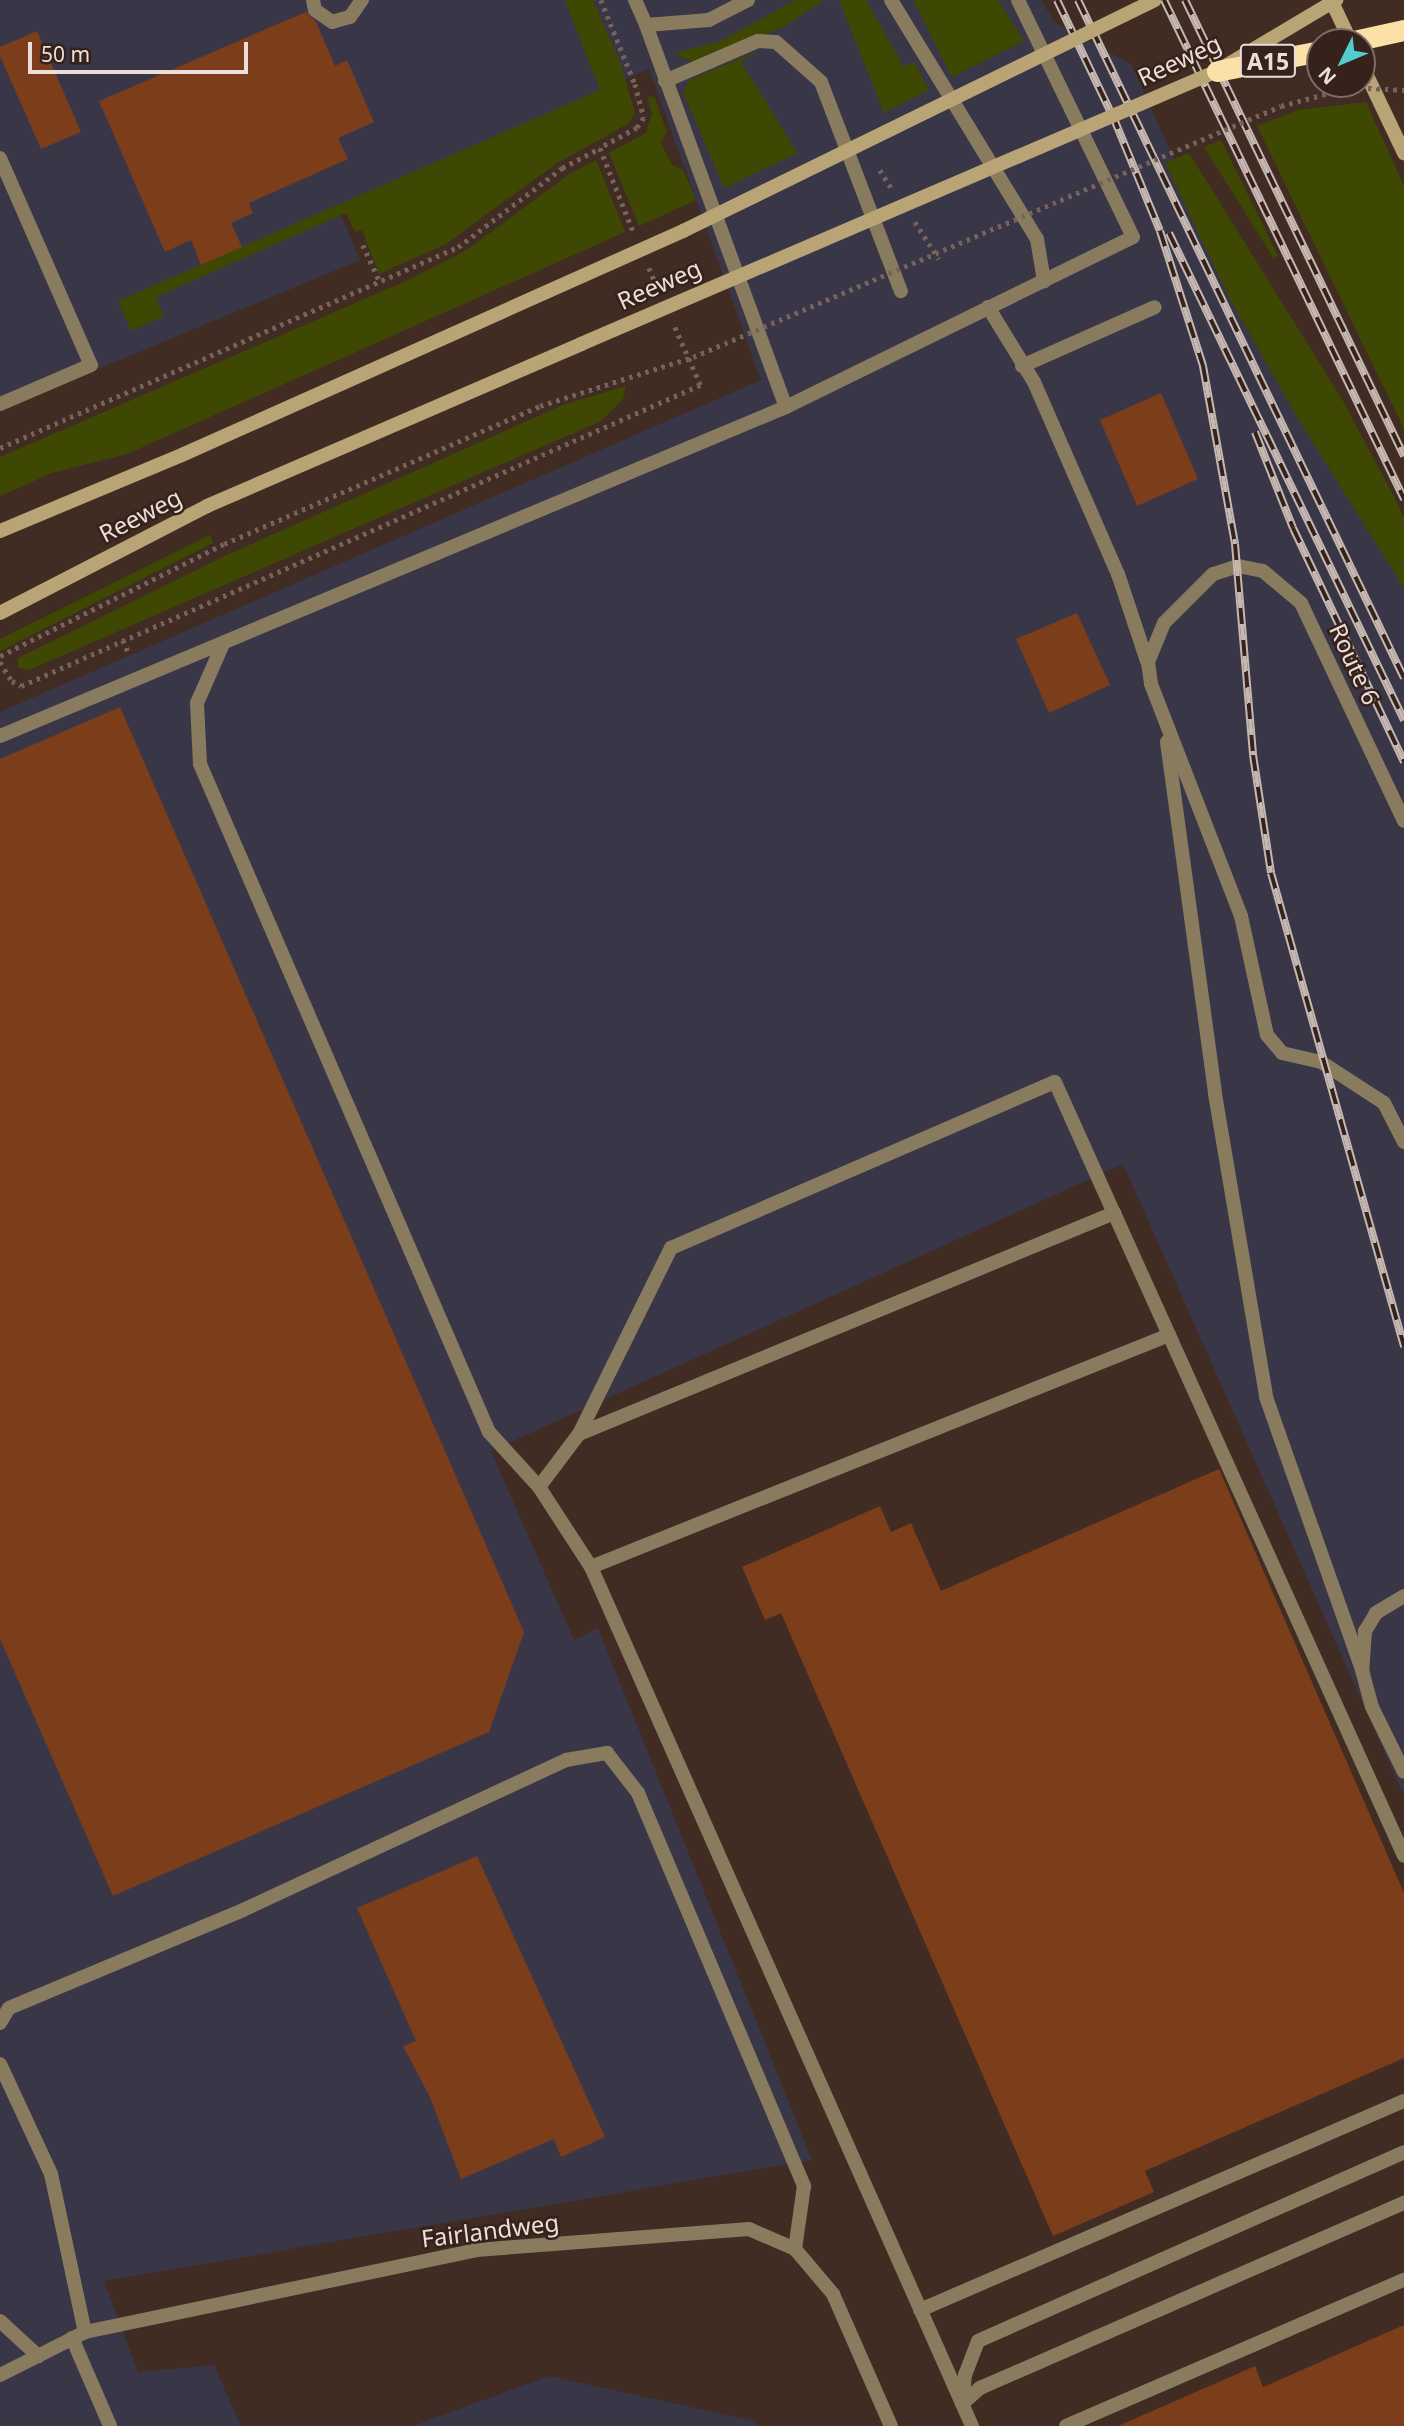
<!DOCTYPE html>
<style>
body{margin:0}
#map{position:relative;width:1404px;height:2426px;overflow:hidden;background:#402c23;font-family:"Noto Sans",sans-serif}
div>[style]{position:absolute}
.industrial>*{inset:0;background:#393648}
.green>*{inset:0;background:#3f4803}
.building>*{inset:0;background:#7c3d1b}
.path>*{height:4.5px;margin-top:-2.25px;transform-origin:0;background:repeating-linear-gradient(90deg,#75635b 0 3.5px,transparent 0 8.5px)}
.service>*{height:14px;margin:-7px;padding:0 7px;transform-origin:7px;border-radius:7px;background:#887b5e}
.minor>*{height:14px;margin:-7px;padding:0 7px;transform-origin:7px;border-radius:7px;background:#887b5e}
.secondary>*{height:14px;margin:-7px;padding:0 7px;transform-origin:7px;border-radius:7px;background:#b9a475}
.rail>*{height:8px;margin-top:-4px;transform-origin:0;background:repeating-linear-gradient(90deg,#35221a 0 16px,#c6b8b1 0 32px);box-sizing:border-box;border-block:2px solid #c6b8b1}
.path-bridge>*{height:4.5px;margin-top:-2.25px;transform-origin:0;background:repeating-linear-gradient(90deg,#75635b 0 3.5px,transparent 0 8.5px)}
.secondary-bridge>*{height:14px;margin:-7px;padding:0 7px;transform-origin:7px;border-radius:7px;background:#b9a475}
.motorway-bridge>*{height:21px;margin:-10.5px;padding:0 10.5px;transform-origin:10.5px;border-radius:10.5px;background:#fbe1a7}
span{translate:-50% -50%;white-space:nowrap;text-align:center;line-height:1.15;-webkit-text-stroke:5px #35221a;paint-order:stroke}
.shield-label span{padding:2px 5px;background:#35221a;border:2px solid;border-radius:5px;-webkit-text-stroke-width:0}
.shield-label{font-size:23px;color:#ebded8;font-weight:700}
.street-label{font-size:24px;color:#ebded8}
.north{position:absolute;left:1306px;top:28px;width:70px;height:70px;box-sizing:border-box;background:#35221a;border:2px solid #7e6d66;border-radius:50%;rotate:227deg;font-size:19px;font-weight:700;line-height:28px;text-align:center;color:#ebded8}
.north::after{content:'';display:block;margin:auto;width:24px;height:32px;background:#52cdce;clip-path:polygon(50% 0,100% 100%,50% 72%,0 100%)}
.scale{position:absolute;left:28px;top:42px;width:220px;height:32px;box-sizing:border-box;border:4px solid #ebded8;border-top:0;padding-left:9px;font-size:21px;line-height:24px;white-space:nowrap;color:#ebded8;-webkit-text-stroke:5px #35221a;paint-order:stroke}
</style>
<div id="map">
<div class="industrial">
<i style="clip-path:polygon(0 0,1041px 0,1055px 23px,1131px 64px,1198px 212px,1404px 559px,1404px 1796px,1123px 1164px,491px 1451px,574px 1640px,598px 1628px,812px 2160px,104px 2281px,138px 2372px,214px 2365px,241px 2426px,0 2426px,0 712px,761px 380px,649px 69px,337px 207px,360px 260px,0 410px)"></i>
<i style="clip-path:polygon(549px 2376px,755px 2421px,759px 2426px,413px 2426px)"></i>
</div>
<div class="green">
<i style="clip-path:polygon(565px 0,593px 0,621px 64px,635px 113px,628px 124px,557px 163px,446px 244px,379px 274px,362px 230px,355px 232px,346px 213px,156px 297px,164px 316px,131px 331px,118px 301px,600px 90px)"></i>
<i style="clip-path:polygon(796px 0,825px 0,783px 27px,693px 62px,674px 53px,718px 42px)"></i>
<i style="clip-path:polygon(839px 0,866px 0,904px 67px,914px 62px,929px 90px,884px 113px)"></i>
<i style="clip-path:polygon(913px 0,998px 0,1024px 41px,952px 77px)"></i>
<i style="clip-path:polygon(757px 51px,741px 62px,798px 153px,724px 188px,683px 92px,690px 80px)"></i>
<i style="clip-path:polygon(654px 96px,667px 132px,661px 143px,672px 165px,683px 170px,696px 200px,639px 226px,609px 153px,646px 133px,652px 113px,647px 97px)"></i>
<i style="clip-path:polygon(1366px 102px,1404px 186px,1404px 429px,1257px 126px,1298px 110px)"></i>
<i style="clip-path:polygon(1221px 140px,1278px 256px,1274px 259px,1204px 147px)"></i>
<i style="clip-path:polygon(1189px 153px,1343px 401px,1394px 497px,1404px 518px,1404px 588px,1298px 419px,1230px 299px,1165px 163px)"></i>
<i style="clip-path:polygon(596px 160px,625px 232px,127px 454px,52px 473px,0 496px,0 457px,406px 281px,465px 251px,571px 173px)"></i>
<i style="clip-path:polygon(626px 386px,623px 399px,601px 421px,29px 670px,18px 668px,18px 658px,229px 554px,563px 405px)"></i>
<i style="clip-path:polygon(210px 535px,213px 543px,0 651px,0 639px)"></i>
</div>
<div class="building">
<i style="clip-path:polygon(306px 12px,316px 22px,335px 66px,347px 60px,374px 122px,338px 138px,348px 159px,249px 203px,253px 213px,231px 223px,242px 247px,201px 265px,191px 240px,165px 252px,99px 101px)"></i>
<i style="clip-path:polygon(37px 31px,81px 132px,41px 149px,0 56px,0 47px)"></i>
<i style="clip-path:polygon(1161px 393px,1198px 479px,1137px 506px,1100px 420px)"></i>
<i style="clip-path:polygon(1077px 613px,1110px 685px,1049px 713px,1016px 639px)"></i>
<i style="clip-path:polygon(120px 707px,524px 1632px,489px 1732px,113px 1896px,0 1639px,0 759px)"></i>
<i style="clip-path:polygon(1219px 1469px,1404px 1893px,1404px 2058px,1145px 2171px,1154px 2192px,1053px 2236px,781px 1613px,765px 1620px,742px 1567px,880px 1506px,891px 1532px,911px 1523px,941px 1591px)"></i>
<i style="clip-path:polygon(477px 1856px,605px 2137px,561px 2157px,554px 2139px,461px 2179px,430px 2097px,403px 2046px,416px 2041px,357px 1908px)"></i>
<i style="clip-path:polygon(1404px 2325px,1404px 2426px,1118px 2426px,1255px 2366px,1263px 2387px)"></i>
</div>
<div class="path">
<i style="left:601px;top:0;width:91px;rotate:68deg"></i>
<i style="left:635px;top:84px;width:35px;rotate:75deg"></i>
<i style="left:644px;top:118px;width:12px;rotate:125deg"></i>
<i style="left:637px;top:128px;width:42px;rotate:151.6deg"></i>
<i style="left:600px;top:148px;width:89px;rotate:68.3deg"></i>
<i style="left:880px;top:170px;width:22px;rotate:58deg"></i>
<i style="left:915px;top:222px;width:44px;rotate:57deg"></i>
<i style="left:363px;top:245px;width:41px;rotate:65.3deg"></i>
<i style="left:649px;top:268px;width:23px;rotate:67deg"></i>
<i style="left:0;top:448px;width:500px;rotate:-23.69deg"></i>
<i style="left:458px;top:247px;width:131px;rotate:-37.2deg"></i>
<i style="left:562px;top:168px;width:43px;rotate:-27.8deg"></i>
<i style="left:123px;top:640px;width:17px;rotate:66deg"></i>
<i style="left:0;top:656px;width:250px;rotate:-26.6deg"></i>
<i style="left:0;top:662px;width:22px;rotate:58deg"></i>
<i style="left:12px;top:681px;width:10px;rotate:29deg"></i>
<i style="left:21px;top:686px;width:743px;rotate:-23.91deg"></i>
<i style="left:700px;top:385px;width:64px;rotate:-113.8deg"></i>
</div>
<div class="service">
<i style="left:313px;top:0;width:10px;rotate:79deg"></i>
<i style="left:315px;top:10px;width:21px;rotate:35deg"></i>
<i style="left:332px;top:22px;width:19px;rotate:-16deg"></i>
<i style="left:350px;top:17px;width:21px;rotate:-55deg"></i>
<i style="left:748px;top:0;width:44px;rotate:152.9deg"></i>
<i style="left:709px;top:20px;width:63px;rotate:175.5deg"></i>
<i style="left:646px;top:25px;width:407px;rotate:69.9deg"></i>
<i style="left:891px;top:0;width:280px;rotate:58.6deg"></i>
<i style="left:1037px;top:239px;width:43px;rotate:80.5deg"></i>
<i style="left:665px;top:81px;width:101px;rotate:-23.3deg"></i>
<i style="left:758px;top:41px;width:18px;rotate:3deg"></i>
<i style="left:776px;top:42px;width:60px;rotate:41.6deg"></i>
<i style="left:821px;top:82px;width:224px;rotate:69.1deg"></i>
<i style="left:0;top:158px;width:226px;rotate:66.3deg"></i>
<i style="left:988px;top:307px;width:88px;rotate:58.5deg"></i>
<i style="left:1034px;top:382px;width:210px;rotate:66.4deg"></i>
<i style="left:1118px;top:574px;width:92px;rotate:71.6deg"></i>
<i style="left:1022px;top:366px;width:145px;rotate:-23.9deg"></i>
<i style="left:223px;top:644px;width:64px;rotate:113.8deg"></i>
<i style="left:197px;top:703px;width:61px;rotate:87.2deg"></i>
<i style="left:200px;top:764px;width:728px;rotate:66.61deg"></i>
<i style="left:489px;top:1432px;width:74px;rotate:47.7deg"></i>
<i style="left:539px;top:1487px;width:95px;rotate:57deg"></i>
<i style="left:591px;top:1567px;width:940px;rotate:66.08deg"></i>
<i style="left:0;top:736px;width:852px;rotate:-22.71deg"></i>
<i style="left:786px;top:407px;width:386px;rotate:-26.1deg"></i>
<i style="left:1133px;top:237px;width:263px;rotate:-115.9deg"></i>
<i style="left:1167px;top:742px;width:355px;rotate:82.2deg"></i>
<i style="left:1215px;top:1094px;width:307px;rotate:80.4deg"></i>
<i style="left:1266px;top:1397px;width:289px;rotate:70.6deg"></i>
<i style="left:1404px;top:821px;width:241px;rotate:-115.3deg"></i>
<i style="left:1301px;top:603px;width:50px;rotate:-139.9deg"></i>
<i style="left:1263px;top:571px;width:25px;rotate:-169deg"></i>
<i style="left:1238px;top:566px;width:26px;rotate:162deg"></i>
<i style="left:1213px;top:574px;width:69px;rotate:135deg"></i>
<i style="left:1164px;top:623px;width:42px;rotate:112.3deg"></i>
<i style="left:1148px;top:662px;width:22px;rotate:82deg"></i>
<i style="left:1151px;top:684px;width:249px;rotate:68.8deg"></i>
<i style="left:1241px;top:916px;width:122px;rotate:77.7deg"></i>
<i style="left:1267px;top:1035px;width:23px;rotate:50deg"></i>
<i style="left:1282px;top:1053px;width:40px;rotate:13deg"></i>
<i style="left:1321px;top:1062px;width:75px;rotate:33.1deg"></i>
<i style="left:1384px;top:1103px;width:44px;rotate:62.9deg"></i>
<i style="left:579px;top:1434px;width:208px;rotate:-63.7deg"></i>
<i style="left:671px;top:1248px;width:418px;rotate:-23.4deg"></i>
<i style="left:1055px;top:1082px;width:144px;rotate:65.8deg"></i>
<i style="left:539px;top:1487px;width:66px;rotate:-53deg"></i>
<i style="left:579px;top:1434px;width:579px;rotate:-22.44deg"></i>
<i style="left:1114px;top:1213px;width:705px;rotate:65.72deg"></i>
<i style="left:591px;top:1567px;width:623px;rotate:-21.87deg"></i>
<i style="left:1404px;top:1596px;width:33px;rotate:149deg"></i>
<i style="left:1376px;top:1613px;width:21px;rotate:121deg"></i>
<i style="left:1365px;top:1631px;width:39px;rotate:94deg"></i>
<i style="left:1362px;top:1670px;width:38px;rotate:75deg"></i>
<i style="left:1372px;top:1707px;width:72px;rotate:63.8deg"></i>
<i style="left:0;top:2023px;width:17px;rotate:-59deg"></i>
<i style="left:9px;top:2008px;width:254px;rotate:-22.7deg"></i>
<i style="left:243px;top:1910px;width:356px;rotate:-24.9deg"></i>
<i style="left:566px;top:1760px;width:42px;rotate:-9.7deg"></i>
<i style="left:607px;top:1753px;width:51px;rotate:52.2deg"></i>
<i style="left:638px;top:1793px;width:427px;rotate:67.1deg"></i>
<i style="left:804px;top:2186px;width:64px;rotate:98.1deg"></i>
<i style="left:0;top:2064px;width:121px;rotate:65.1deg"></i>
<i style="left:51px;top:2174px;width:162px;rotate:77.9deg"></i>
<i style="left:920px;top:2310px;width:527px;rotate:-23.36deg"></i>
<i style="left:0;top:2321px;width:52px;rotate:42.6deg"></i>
<i style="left:72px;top:2338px;width:96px;rotate:66.6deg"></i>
<i style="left:0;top:2375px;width:95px;rotate:-26.8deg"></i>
<i style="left:85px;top:2332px;width:400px;rotate:-11.8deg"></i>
<i style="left:476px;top:2250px;width:274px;rotate:-4.4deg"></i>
<i style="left:749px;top:2229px;width:50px;rotate:23.5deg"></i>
<i style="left:795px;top:2249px;width:59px;rotate:49.8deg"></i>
<i style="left:833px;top:2294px;width:144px;rotate:66.3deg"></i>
<i style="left:962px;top:2403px;width:28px;rotate:-84deg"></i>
<i style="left:965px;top:2375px;width:36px;rotate:-69deg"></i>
<i style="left:978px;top:2341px;width:466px;rotate:-23.9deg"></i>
<i style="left:962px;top:2404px;width:24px;rotate:-42deg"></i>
<i style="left:980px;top:2388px;width:463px;rotate:-23.6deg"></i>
<i style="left:1066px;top:2426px;width:368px;rotate:-23.4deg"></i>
</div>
<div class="minor">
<i style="left:635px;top:0;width:27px;rotate:66deg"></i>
<i style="left:0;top:404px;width:99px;rotate:-23.2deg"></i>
</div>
<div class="secondary">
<i style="left:1331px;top:0;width:47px;rotate:64.5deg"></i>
<i style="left:1362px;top:65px;width:98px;rotate:64.5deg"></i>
<i style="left:0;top:531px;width:199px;rotate:-22.7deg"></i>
<i style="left:0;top:613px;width:233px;rotate:-27.3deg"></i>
<i style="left:207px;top:506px;width:408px;rotate:-23.4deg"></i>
</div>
<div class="rail">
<i style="left:1057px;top:0;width:136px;rotate:64.4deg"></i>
<i style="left:1078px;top:0;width:752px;rotate:64.32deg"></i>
<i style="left:1164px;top:0;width:554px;rotate:64.31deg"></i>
<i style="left:1185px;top:0;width:506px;rotate:64.35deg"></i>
<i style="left:1112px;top:114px;width:126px;rotate:67.7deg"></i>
<i style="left:1160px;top:231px;width:142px;rotate:72.3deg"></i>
<i style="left:1203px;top:366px;width:181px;rotate:79.8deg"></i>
<i style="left:1235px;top:544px;width:212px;rotate:85.1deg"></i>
<i style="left:1253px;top:755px;width:119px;rotate:81.3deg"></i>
<i style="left:1271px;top:873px;width:492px;rotate:74.3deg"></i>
<i style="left:1169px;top:233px;width:541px;rotate:64.24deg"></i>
<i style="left:1255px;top:432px;width:103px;rotate:68.4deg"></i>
<i style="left:1293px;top:528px;width:259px;rotate:64.6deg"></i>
</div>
<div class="path-bridge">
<i style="left:224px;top:544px;width:345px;rotate:-23.6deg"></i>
<i style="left:540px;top:406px;width:161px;rotate:-17.8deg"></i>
<i style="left:693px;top:357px;width:639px;rotate:-23.12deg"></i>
<i style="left:1281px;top:106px;width:73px;rotate:-15.2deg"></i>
<i style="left:1351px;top:87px;width:53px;rotate:3.2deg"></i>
</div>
<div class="secondary-bridge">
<i style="left:581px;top:344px;width:692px;rotate:-23.23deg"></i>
<i style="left:1217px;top:71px;width:139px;rotate:-30.8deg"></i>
<i style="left:184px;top:454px;width:547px;rotate:-24.08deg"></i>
<i style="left:683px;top:231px;width:525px;rotate:-26.08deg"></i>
</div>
<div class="motorway-bridge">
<i style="left:1349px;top:42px;width:56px;rotate:-12.3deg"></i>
<i style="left:1217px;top:71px;width:105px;rotate:-11deg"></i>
</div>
<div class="shield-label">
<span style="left:1268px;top:61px">A15</span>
</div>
<div class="street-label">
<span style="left:1179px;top:60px;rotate:-25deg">Reeweg</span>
<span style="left:659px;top:284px;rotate:-24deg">Reeweg</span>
<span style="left:140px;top:515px;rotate:-27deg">Reeweg</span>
<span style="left:1355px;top:664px;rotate:65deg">Route 6</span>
<span style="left:490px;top:2230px;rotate:-7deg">Fairlandweg</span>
</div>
<div class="north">N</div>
<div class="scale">50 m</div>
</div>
